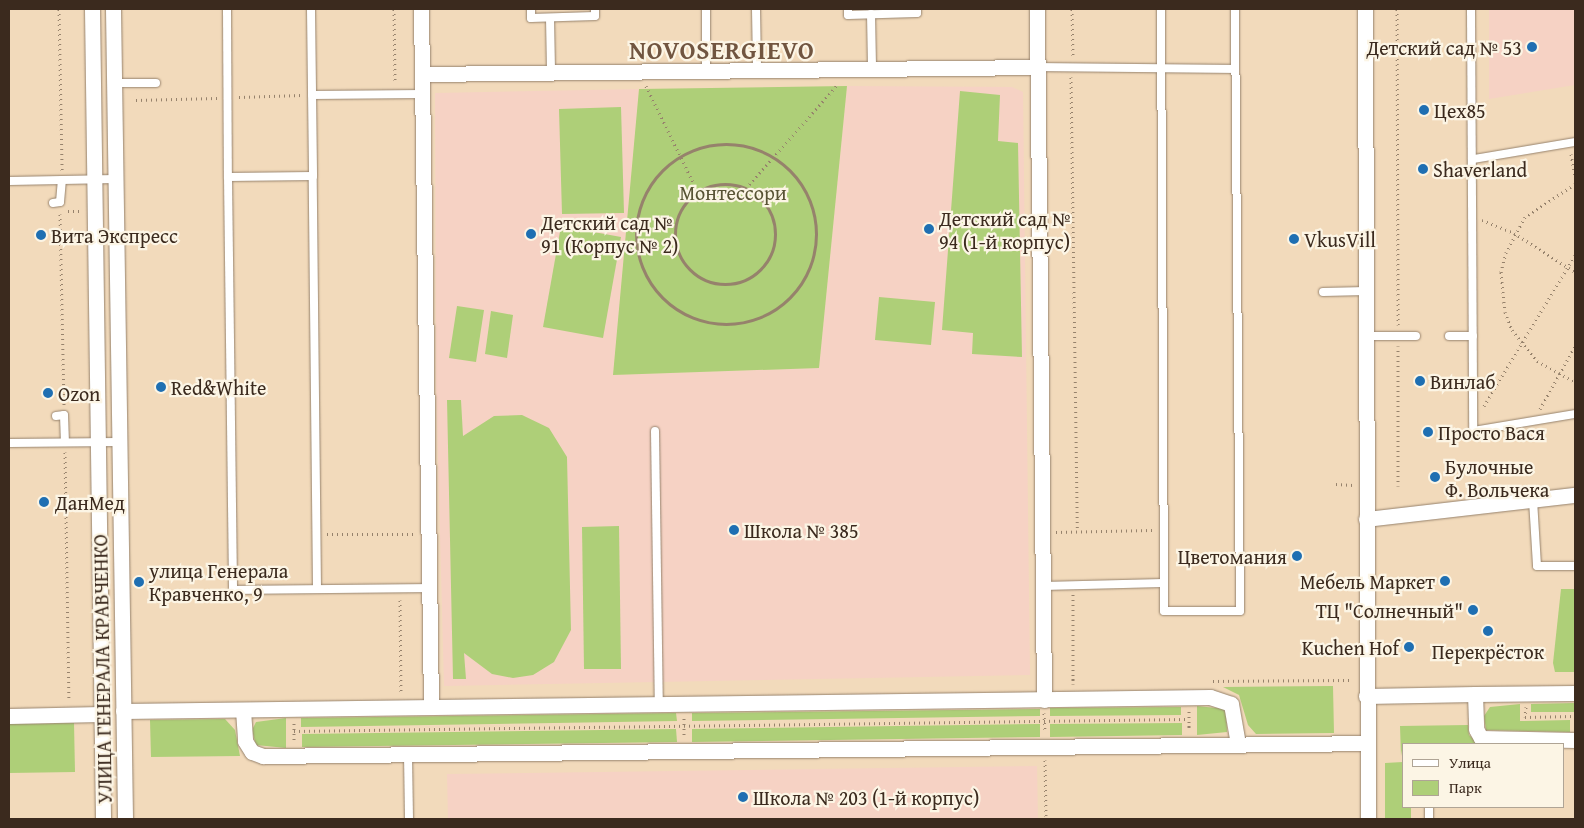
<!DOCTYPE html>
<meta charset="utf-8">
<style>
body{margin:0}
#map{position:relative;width:1584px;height:828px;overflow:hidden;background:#f2dabb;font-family:"Gentium Book Plus",serif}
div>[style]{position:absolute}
.built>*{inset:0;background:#f6d2c4}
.green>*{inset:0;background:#aecf78}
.path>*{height:3px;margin-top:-1.5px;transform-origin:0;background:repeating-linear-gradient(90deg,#96826c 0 1px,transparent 0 5px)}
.path>.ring{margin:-1.5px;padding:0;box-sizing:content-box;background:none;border:3px solid #96826c;border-radius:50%}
.roads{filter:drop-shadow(0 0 1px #96826c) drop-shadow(0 0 1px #96826c)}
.lane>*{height:8px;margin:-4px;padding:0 4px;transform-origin:4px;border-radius:4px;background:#fff}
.street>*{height:15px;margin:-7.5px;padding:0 7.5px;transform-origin:7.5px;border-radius:7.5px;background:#fff}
.dots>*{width:14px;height:14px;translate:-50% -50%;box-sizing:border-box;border:2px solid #fcf5e5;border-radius:50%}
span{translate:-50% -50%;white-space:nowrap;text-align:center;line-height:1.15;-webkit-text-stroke:4.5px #fcf5e5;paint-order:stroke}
.poi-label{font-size:20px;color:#3b2a1e}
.right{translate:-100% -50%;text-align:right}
.left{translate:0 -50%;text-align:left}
.park-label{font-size:20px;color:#585334}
.street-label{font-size:20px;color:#3b2a1e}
.district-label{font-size:25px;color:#715540;font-weight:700;letter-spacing:1px}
.frame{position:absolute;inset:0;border:10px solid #3b2a1e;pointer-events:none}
.legend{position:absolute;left:1402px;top:743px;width:162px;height:65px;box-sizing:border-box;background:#fcf5e5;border:1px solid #afa495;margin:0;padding:6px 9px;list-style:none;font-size:15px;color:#3b2a1e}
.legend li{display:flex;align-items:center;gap:10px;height:25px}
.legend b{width:25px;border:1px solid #afa495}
</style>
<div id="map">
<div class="built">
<i style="clip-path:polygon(1489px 9px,1575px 9px,1575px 85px,1489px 99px)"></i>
<i style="clip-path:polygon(847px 86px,1012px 87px,1023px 92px,1030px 675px,444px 686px,436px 385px,435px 93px,639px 89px,613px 375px,819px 368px)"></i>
<i style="clip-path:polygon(1037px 766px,1038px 819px,448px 819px,447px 774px)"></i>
</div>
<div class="green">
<i style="clip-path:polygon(847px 86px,819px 368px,613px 375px,639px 89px)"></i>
<i style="clip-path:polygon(960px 91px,1000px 95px,998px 141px,1018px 143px,1022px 357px,972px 354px,973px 333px,942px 330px)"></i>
<i style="clip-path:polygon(621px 107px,624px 213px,562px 214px,559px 109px)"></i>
<i style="clip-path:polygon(561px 226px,621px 237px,603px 338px,543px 327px)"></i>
<i style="clip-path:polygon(879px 297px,935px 302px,931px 345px,875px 340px)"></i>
<i style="clip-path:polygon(457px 306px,484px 310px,476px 362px,449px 358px)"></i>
<i style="clip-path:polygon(491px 311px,513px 315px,507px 358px,485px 354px)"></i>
<i style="clip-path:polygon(447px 400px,461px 400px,463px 436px,494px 416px,522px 415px,549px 428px,567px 457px,571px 630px,554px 662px,533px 675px,513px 678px,492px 674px,464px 653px,466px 679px,453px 679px)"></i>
<i style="clip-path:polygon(619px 526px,621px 669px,584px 669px,582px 527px)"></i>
<i style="clip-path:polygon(1561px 589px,1575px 589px,1575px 672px,1555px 672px,1553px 663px)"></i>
<i style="clip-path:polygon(1333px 686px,1334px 733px,1256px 734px,1248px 725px,1239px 695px,1223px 687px)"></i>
<i style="clip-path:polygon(1575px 703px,1575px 712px,1531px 712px,1531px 704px)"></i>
<i style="clip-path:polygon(1520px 704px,1520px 721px,1570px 720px,1570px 732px,1486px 730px,1484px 716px,1490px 707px)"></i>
<i style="clip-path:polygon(1197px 706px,1226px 709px,1227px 732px,1197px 735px)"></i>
<i style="clip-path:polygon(1181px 707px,1181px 715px,1050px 716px,1050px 708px)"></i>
<i style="clip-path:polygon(1040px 709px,1040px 716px,692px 721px,692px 713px)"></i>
<i style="clip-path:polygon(676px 713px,677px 721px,301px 727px,301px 718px)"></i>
<i style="clip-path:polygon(286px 718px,286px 748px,256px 745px,252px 730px,256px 722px)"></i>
<i style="clip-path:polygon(225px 719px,235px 730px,240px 756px,151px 757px,150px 720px)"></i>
<i style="clip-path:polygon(74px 723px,75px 772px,9px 773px,9px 724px)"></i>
<i style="clip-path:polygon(1182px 723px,1182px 735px,1050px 737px,1050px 724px)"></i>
<i style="clip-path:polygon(1040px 724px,1040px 737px,692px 742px,692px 729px)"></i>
<i style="clip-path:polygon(1468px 725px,1469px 735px,1479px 744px,1403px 744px,1401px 756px,1400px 726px)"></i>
<i style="clip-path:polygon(676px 729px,677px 742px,302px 747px,302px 734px)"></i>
<i style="clip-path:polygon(1403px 762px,1403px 807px,1411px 807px,1411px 819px,1385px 819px,1385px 763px)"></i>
</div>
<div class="path">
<i style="left:59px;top:9px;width:162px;rotate:88.9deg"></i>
<i style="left:394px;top:9px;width:74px;rotate:89.2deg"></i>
<i style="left:1072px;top:9px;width:47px;rotate:88.8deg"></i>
<i style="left:1397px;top:9px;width:316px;rotate:89.8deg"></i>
<i style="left:1071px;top:77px;width:454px;rotate:89.2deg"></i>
<i style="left:646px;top:86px;width:118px;rotate:63.9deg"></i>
<i style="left:239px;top:97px;width:63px;rotate:-1.8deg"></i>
<i style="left:136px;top:100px;width:81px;rotate:-1.4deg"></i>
<i class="ring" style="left:636px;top:144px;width:177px;height:177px"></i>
<i style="left:1571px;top:154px;width:23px;rotate:80deg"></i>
<i class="ring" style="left:675px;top:184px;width:97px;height:97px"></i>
<i style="left:1575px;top:184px;width:60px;rotate:146.6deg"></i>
<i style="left:1525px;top:217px;width:40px;rotate:118deg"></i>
<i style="left:1506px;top:252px;width:21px;rotate:104deg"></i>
<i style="left:1501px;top:272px;width:40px;rotate:84.3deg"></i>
<i style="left:1505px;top:312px;width:19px;rotate:69deg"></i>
<i style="left:1512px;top:330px;width:40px;rotate:51deg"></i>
<i style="left:1537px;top:361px;width:43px;rotate:28.9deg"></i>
<i style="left:746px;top:188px;width:137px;rotate:-48.5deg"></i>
<i style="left:68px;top:211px;width:14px"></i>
<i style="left:60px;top:214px;width:191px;rotate:88.8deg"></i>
<i style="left:1482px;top:220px;width:35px;rotate:22deg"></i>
<i style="left:1514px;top:233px;width:72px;rotate:32.6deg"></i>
<i style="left:1398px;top:346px;width:140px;rotate:90deg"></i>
<i style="left:1484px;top:406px;width:176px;rotate:-58.9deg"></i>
<i style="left:1540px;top:409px;width:72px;rotate:-60.9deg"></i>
<i style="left:65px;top:452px;width:247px;rotate:89.1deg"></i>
<i style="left:1336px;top:484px;width:17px;rotate:3deg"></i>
<i style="left:1056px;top:532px;width:96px;rotate:-1.2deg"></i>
<i style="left:327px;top:534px;width:87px"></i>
<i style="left:1073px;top:594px;width:90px;rotate:90deg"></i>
<i style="left:400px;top:600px;width:94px;rotate:89.4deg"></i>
<i style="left:1213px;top:681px;width:137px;rotate:-0.4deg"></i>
<i style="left:1526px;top:707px;width:10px;rotate:96deg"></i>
<i style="left:1525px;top:717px;width:50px;rotate:-1.1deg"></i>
<i style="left:1189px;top:711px;width:19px;rotate:90deg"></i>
<i style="left:1044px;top:713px;width:19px;rotate:87deg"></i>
<i style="left:684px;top:718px;width:19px;rotate:90deg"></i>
<i style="left:294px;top:723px;width:19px;rotate:90deg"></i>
<i style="left:294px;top:731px;width:895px;rotate:-0.77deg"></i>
<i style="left:1045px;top:760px;width:59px;rotate:89deg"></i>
</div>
<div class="roads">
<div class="lane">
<i style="left:227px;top:9px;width:168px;rotate:89.7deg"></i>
<i style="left:311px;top:9px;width:167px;rotate:89.3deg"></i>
<i style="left:531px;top:9px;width:9px;rotate:90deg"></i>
<i style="left:531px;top:18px;width:64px;rotate:-1.8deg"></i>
<i style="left:595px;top:16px;width:7px;rotate:-90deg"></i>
<i style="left:706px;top:9px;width:61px;rotate:90deg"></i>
<i style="left:756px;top:9px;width:60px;rotate:89deg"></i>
<i style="left:848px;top:9px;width:6px;rotate:90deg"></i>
<i style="left:848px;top:15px;width:69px;rotate:-1.7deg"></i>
<i style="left:917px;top:13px;width:4px;rotate:-90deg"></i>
<i style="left:1161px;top:9px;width:602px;rotate:89.71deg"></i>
<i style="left:1164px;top:611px;width:76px"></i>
<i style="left:1240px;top:611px;width:602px;rotate:-90.48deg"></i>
<i style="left:1471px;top:9px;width:422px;rotate:89.7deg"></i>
<i style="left:1473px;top:431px;width:103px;rotate:-9.5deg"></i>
<i style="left:871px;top:14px;width:54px;rotate:88.9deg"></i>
<i style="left:550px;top:18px;width:54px;rotate:88.9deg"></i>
<i style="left:1038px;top:67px;width:197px;rotate:0.6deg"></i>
<i style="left:114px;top:83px;width:42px"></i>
<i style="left:312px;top:95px;width:111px;rotate:-0.5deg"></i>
<i style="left:1474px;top:159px;width:102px;rotate:-9.6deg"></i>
<i style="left:9px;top:181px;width:106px;rotate:-1.1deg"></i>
<i style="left:53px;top:203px;width:7px;rotate:-8deg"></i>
<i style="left:60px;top:202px;width:22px;rotate:-85deg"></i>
<i style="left:1323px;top:292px;width:43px;rotate:-1.3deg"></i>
<i style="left:1366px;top:336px;width:50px"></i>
<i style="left:1449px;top:336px;width:24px"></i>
<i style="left:56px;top:416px;width:8px;rotate:-7deg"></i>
<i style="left:64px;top:415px;width:27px;rotate:88deg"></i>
<i style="left:655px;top:431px;width:273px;rotate:89.2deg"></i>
<i style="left:9px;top:443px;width:109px;rotate:-0.5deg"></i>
<i style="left:1533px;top:500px;width:66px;rotate:86.5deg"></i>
<i style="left:1537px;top:566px;width:38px"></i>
<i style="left:1043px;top:586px;width:120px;rotate:-1.4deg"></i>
<i style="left:317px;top:589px;width:413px;rotate:-90.6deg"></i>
<i style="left:313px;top:176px;width:85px;rotate:179.3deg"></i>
<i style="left:228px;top:177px;width:413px;rotate:89.3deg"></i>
<i style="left:233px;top:590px;width:197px;rotate:-0.6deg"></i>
<i style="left:408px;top:755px;width:64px;rotate:89.1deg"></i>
<i style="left:1429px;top:807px;width:12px;rotate:90deg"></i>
</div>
<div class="street">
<i style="left:92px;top:9px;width:810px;rotate:89.22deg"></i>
<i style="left:113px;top:9px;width:810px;rotate:89.15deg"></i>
<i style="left:421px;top:9px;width:698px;rotate:89.18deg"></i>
<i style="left:1037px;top:9px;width:691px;rotate:89.42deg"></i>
<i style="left:1365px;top:9px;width:810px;rotate:89.79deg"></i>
<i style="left:422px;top:74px;width:616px;rotate:-0.65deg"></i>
<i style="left:1366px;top:519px;width:210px;rotate:-6.6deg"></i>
<i style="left:1575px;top:693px;width:100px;rotate:179.4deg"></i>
<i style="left:1475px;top:694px;width:35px;rotate:88deg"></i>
<i style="left:1476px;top:729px;width:10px;rotate:61deg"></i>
<i style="left:1481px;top:738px;width:94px;rotate:1.2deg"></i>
<i style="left:1366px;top:696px;width:109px;rotate:-1.1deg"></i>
<i style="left:243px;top:710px;width:31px;rotate:86deg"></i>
<i style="left:245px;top:741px;width:13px;rotate:58deg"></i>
<i style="left:252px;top:752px;width:12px;rotate:20deg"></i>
<i style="left:263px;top:756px;width:1104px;rotate:-0.67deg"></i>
<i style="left:123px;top:711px;width:1087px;rotate:-0.74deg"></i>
<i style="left:1210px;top:697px;width:22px;rotate:18deg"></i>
<i style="left:1231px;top:704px;width:41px;rotate:80.1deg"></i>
<i style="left:9px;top:716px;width:92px;rotate:-1.2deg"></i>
</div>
</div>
<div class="dots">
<i style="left:1532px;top:47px;background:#1f6fb2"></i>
<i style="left:1424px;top:110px;background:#1f6fb2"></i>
<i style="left:1423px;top:169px;background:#1f6fb2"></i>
<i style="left:929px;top:229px;background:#1f6fb2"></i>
<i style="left:531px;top:234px;background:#1f6fb2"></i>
<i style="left:41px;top:235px;background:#1f6fb2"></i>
<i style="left:1294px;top:239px;background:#1f6fb2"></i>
<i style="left:1420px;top:381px;background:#1f6fb2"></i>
<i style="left:161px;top:387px;background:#1f6fb2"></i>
<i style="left:48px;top:393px;background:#1f6fb2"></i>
<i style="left:1428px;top:432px;background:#1f6fb2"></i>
<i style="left:1435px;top:477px;background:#1f6fb2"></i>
<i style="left:44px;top:502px;background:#1f6fb2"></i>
<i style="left:734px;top:530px;background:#1f6fb2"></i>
<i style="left:1297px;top:556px;background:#1f6fb2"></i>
<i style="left:1445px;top:581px;background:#1f6fb2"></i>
<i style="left:139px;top:582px;background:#1f6fb2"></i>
<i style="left:1473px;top:610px;background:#1f6fb2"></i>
<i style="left:1488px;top:631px;background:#1f6fb2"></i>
<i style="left:1409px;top:647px;background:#1f6fb2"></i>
<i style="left:743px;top:797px;background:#1f6fb2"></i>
</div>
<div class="poi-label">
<span class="right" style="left:1522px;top:47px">Детский сад № 53</span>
<span class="left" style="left:1434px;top:110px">Цех85</span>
<span class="left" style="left:1433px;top:169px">Shaverland</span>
<span class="left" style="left:939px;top:230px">Детский сад №<br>94 (1-й корпус)</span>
<span class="left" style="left:541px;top:234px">Детский сад №<br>91 (Корпус № 2)</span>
<span class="left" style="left:51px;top:235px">Вита Экспресс</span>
<span class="left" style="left:1304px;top:239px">VkusVill</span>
<span class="left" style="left:1430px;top:381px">Винлаб</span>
<span class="left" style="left:171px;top:387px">Red&amp;White</span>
<span class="left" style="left:58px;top:393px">Ozon</span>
<span class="left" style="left:1438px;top:432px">Просто Вася</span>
<span class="left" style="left:1445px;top:478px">Булочные<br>Ф. Вольчека</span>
<span class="left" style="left:55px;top:502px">ДанМед</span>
<span class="left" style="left:744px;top:530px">Школа № 385</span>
<span class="right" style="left:1287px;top:556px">Цветомания</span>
<span class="left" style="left:149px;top:582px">улица Генерала<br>Кравченко, 9</span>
<span class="right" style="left:1435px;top:581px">Мебель Маркет</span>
<span class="right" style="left:1463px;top:610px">ТЦ "Солнечный"</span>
<span class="right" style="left:1399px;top:647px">Kuchen Hof</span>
<span style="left:1488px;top:651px">Перекрёсток</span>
<span class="left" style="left:753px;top:797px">Школа № 203 (1-й корпус)</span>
</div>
<div class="park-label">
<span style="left:733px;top:192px">Монтессори</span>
</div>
<div class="street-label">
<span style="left:102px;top:669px;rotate:-91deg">УЛИЦА ГЕНЕРАЛА КРАВЧЕНКО</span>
</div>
<div class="district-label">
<span style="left:722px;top:50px">NOVOSERGIEVO</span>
</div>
<div class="frame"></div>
<ul class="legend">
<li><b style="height:6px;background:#fff"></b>Улица</li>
<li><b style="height:14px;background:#aecf78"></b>Парк</li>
</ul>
</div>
